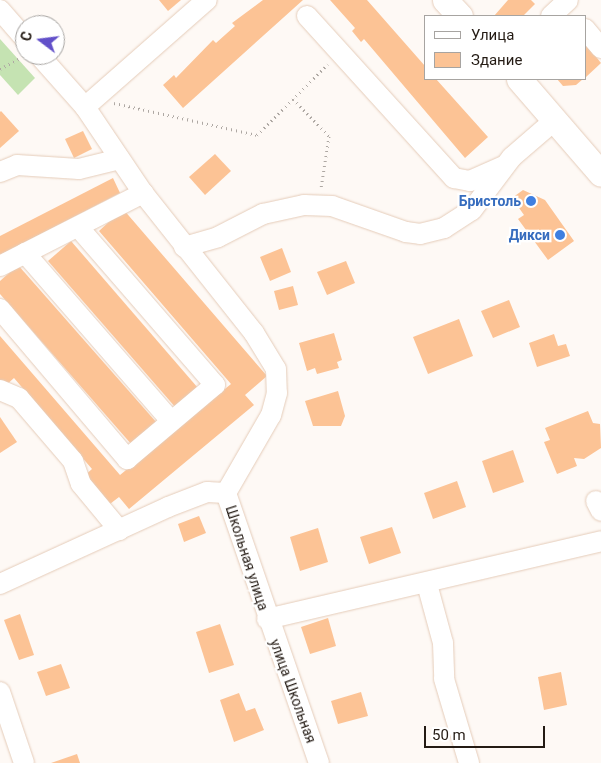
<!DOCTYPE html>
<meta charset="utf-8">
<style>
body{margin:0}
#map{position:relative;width:601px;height:763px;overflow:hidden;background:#fef9f5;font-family:Roboto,sans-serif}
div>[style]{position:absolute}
.green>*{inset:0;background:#c5e3b2}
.building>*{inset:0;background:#fcc395}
.path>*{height:3px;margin-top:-1.5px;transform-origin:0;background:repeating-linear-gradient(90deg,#aea8a3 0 1px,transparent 0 5px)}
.roads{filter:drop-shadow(0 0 1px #e5ccb9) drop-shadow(0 0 1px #e5ccb9)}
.minor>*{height:20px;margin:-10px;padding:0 10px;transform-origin:10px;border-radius:10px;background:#fff}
.major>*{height:25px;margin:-12.5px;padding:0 12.5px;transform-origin:12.5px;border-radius:12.5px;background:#fff}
.dots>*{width:14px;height:14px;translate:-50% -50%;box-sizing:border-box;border:2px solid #fff;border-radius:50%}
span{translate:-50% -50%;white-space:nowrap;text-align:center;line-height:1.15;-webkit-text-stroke:4.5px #fff;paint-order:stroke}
.shop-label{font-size:14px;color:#366cbe;font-weight:700}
.right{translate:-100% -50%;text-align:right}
.street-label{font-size:14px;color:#241b14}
.legend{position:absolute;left:424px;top:15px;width:162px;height:65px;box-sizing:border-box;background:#fff;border:1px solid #a7a4a1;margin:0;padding:6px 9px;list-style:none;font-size:15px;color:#241b14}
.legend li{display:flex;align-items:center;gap:10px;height:25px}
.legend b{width:25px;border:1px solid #a7a4a1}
.north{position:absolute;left:15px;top:15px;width:50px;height:50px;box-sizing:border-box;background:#fff;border:1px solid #a7a4a1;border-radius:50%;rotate:285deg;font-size:14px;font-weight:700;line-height:20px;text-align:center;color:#241b14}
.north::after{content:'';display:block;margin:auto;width:18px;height:22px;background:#6250c9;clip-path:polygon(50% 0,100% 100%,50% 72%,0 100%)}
.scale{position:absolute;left:424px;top:726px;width:121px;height:22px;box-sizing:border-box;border:2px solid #241b14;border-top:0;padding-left:6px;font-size:15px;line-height:18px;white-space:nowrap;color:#241b14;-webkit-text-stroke:4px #fff;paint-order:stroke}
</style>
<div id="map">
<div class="green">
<i style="clip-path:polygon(0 39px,35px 78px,18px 95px,0 75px)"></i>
</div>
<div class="building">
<i style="clip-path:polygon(159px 0,181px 0,168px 11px)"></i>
<i style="clip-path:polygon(263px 0,303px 0,183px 108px,163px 85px,174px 75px,176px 78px,213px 40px,216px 43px,235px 26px,232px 23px)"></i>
<i style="clip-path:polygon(330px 0,367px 0,425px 66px,425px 79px,436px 79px,488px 137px,465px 158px,364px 39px,361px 42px,352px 31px,355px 28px)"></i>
<i style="clip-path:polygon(508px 0,531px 0,535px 4px,523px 16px,494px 16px)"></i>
<i style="clip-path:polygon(585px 43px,601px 63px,585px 78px)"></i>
<i style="clip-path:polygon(557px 79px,583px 79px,576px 85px,563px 86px)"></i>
<i style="clip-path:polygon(1px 111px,19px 131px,0 148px,0 112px)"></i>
<i style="clip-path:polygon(83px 131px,92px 149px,74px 158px,65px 139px)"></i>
<i style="clip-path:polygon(215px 154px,231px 171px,205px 195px,189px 177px)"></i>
<i style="clip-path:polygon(113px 178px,120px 193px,0 255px,0 236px)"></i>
<i style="clip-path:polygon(523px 190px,545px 200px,574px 241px,548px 260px,518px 219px,524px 215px,512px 198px)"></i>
<i style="clip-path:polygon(123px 209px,267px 376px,245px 395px,254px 405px,129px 509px,119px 497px,106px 507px,83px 477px,92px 469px,14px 378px,4px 387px,0 383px,0 336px,120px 475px,231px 384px,99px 231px)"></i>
<i style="clip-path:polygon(71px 241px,198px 388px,176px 408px,48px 261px)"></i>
<i style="clip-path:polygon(282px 248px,291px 272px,270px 281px,260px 257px)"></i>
<i style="clip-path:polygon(346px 261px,355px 283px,327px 295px,317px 272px)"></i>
<i style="clip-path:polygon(18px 265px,157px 423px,132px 445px,0 294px,0 281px)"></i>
<i style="clip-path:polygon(293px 286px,298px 305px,279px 310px,274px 291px)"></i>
<i style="clip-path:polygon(509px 300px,520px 327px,493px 338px,481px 311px)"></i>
<i style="clip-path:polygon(459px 319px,473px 356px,428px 374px,413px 337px)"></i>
<i style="clip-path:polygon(334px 333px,342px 360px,337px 362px,339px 368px,317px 374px,315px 368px,307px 371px,299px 343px)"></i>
<i style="clip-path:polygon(554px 334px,558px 346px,566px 344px,570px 356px,537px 367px,529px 343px)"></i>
<i style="clip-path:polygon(338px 391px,345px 416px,341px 426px,313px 426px,305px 401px)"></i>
<i style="clip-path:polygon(588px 411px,593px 423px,600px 424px,601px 448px,584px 459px,574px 458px,577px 466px,557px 474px,544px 442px,550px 440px,545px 428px)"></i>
<i style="clip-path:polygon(0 417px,17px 442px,0 453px)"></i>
<i style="clip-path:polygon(513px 450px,524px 482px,493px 493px,482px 461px)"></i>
<i style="clip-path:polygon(457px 481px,466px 507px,433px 519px,424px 493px)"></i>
<i style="clip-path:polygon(199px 516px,206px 533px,184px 542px,178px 524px)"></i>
<i style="clip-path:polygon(392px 527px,401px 553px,369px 564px,360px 537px)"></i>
<i style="clip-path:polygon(318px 528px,328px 562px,300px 571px,290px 537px)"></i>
<i style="clip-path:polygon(20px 614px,34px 655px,19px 660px,4px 620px)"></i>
<i style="clip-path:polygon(328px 618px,336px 646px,310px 654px,301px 627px)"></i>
<i style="clip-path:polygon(220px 624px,234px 665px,209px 673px,196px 632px)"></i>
<i style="clip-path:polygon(61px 664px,70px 688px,46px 696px,37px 672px)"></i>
<i style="clip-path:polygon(561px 672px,567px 705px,544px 710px,538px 677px)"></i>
<i style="clip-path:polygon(361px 692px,368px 716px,338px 724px,331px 701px)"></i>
<i style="clip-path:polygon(239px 693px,246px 711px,255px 708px,264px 730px,234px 742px,220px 700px)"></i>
<i style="clip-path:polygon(77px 754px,80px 763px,51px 763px)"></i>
</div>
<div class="path">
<i style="left:0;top:69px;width:21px;rotate:-29deg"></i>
<i style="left:293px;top:99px;width:52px;rotate:45.8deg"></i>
<i style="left:329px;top:136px;width:53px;rotate:98.7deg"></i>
<i style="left:114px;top:103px;width:147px;rotate:12.6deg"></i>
<i style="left:257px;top:135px;width:100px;rotate:-45deg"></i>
</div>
<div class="roads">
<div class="minor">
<i style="left:0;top:10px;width:38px;rotate:49deg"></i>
<i style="left:307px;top:16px;width:219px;rotate:47.8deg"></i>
<i style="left:454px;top:178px;width:16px;rotate:11deg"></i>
<i style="left:470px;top:181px;width:36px;rotate:-24deg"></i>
<i style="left:551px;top:16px;width:23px;rotate:-43deg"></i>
<i style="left:585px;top:29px;width:25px;rotate:50deg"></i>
<i style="left:39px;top:55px;width:69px;rotate:48.5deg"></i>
<i style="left:85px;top:107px;width:162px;rotate:-41.3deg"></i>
<i style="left:85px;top:107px;width:104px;rotate:56deg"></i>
<i style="left:143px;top:193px;width:179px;rotate:51.6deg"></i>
<i style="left:254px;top:333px;width:42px;rotate:58.6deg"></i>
<i style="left:276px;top:369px;width:24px;rotate:88deg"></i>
<i style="left:277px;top:393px;width:23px;rotate:105deg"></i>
<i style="left:271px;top:415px;width:90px;rotate:120deg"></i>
<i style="left:0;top:172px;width:18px;rotate:-22deg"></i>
<i style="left:17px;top:165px;width:62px;rotate:3.7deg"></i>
<i style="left:79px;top:169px;width:42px;rotate:-13.7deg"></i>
<i style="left:184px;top:247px;width:35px;rotate:-16deg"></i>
<i style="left:218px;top:237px;width:51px;rotate:-27.1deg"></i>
<i style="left:263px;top:214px;width:42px;rotate:-12.4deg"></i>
<i style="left:304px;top:205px;width:28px;rotate:2deg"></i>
<i style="left:332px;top:206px;width:78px;rotate:19.4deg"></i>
<i style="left:406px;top:232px;width:14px;rotate:8deg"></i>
<i style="left:420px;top:234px;width:25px;rotate:-14deg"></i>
<i style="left:444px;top:228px;width:33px;rotate:-33deg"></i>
<i style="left:472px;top:210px;width:66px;rotate:-53deg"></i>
<i style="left:512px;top:157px;width:58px;rotate:-40.8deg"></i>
<i style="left:25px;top:253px;width:223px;rotate:49deg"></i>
<i style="left:0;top:266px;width:161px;rotate:-27deg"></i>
<i style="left:0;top:309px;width:197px;rotate:49.7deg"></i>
<i style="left:127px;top:459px;width:115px;rotate:-40.1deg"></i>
<i style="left:215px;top:385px;width:209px;rotate:-130.9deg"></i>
<i style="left:0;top:390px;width:21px;rotate:23deg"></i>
<i style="left:19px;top:398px;width:83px;rotate:49.4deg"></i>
<i style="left:73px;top:461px;width:24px;rotate:71deg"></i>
<i style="left:81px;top:484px;width:60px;rotate:50.4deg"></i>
<i style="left:226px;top:493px;width:286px;rotate:71deg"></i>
<i style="left:596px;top:501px;width:11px;rotate:63deg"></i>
<i style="left:0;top:584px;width:185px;rotate:-24.6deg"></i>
<i style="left:168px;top:507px;width:42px;rotate:-21deg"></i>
<i style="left:207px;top:492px;width:19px;rotate:3deg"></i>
<i style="left:427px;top:584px;width:61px;rotate:74.8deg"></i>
<i style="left:443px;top:643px;width:36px;rotate:88deg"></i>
<i style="left:444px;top:679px;width:88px;rotate:73.4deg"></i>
<i style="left:267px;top:619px;width:343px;rotate:-13.1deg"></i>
<i style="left:0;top:692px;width:75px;rotate:71.3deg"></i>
</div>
<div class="major">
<i style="left:445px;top:0;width:22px;rotate:47deg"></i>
<i style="left:519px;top:79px;width:125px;rotate:49.2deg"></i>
</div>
</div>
<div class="dots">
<i style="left:531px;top:201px;background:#3f7fe0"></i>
<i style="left:560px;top:235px;background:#3f7fe0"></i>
</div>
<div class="shop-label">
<span class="right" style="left:521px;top:201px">Бристоль</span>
<span class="right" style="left:550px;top:235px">Дикси</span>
</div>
<div class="street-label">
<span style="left:247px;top:558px;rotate:72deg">Школьная улица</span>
<span style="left:293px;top:691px;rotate:70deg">улица Школьная</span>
</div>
<ul class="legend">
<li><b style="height:6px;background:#fff"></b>Улица</li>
<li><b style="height:14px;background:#fcc395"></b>Здание</li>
</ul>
<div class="north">С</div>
<div class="scale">50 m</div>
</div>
